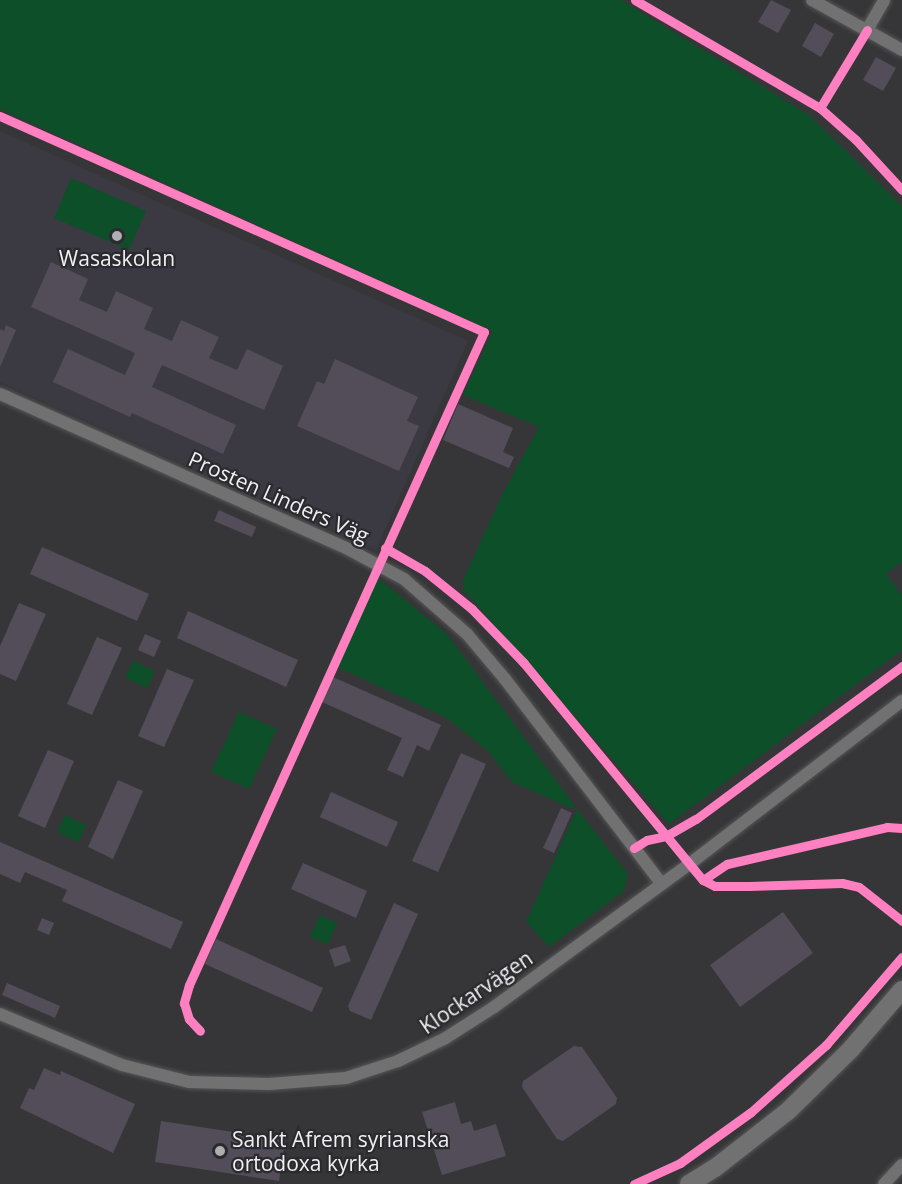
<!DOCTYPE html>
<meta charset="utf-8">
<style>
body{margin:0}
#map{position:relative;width:902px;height:1184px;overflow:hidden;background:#363638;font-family:"Open Sans",sans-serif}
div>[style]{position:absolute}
.built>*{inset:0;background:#3b3a43}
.green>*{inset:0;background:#0d4f28}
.building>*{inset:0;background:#534d5a}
.roads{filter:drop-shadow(0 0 2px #555556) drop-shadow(0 0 2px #555556)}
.minor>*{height:12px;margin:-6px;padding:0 6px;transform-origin:6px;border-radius:6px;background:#717172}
.secondary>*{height:18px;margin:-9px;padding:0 9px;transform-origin:9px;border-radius:9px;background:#717172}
.cycleway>*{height:9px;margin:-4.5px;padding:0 4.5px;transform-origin:4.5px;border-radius:4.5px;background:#ff80c0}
.dots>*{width:16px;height:16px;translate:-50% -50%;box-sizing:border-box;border:3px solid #2b2b2f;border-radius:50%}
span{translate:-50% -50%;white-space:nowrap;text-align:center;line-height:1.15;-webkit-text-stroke:4.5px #2b2b2f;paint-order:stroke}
.poi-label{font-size:21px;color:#f0f0f3}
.left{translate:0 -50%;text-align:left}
.street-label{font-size:21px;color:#f0f0f3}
</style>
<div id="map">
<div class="built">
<i style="clip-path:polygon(0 131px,468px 341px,376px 550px,0 382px)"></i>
</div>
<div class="green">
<i style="clip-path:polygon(0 0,621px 0,809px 115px,902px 206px,902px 562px,886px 574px,902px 595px,902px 650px,669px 824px,463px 589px,464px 578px,501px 497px,539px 427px,463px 395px,493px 331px,0 109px)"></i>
<i style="clip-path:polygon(71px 178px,146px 211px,129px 250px,54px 218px)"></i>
<i style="clip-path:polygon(378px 578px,447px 634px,575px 806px,573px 809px,512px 782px,488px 751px,445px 717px,337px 667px)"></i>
<i style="clip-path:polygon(133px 661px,155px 671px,147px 688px,125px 678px)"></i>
<i style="clip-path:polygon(239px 712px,277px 729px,249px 789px,211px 772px)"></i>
<i style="clip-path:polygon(577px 809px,628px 874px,624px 891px,549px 947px,526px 922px)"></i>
<i style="clip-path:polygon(65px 815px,86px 825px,79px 842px,57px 832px)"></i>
<i style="clip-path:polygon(320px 915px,337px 923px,328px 944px,310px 937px)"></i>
</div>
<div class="building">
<i style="clip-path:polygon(771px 0,791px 10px,778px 33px,758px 22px)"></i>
<i style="clip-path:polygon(815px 23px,834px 34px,821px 57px,802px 46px)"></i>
<i style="clip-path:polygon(876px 57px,896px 68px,883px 91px,863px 80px)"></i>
<i style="clip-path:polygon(51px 262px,88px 279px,79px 300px,107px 312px,116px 291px,153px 308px,144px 329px,172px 341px,181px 320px,219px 337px,209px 358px,237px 370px,247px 349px,283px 366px,264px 410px,162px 365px,152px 387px,236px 425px,223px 454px,132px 413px,130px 417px,53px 382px,68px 349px,125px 375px,135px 353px,31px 307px)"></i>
<i style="clip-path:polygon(6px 325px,16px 330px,0 367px,0 329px,4px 331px)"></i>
<i style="clip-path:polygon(335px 359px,418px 397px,407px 421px,419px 426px,399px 471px,297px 426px,317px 381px,324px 384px)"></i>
<i style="clip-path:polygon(458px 404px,513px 428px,503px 452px,514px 457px,509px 468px,443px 440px)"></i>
<i style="clip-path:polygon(219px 510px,256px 527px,252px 537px,214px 521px)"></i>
<i style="clip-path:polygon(42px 547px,149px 594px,137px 621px,30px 574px)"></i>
<i style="clip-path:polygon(19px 603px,46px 614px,16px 681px,0 674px,0 646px)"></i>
<i style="clip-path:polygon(188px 611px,298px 660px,286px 687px,177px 638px)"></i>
<i style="clip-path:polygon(145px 634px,161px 641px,154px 657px,138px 650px)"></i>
<i style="clip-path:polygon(97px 637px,122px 648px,92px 715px,67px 704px)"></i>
<i style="clip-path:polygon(167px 669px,194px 680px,164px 747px,138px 736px)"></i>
<i style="clip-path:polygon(333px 677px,441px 725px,429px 751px,417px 745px,403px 777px,387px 770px,402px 738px,322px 702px)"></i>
<i style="clip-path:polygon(48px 750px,74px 761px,45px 828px,18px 816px)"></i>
<i style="clip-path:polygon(461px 753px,486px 764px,438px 872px,412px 861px)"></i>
<i style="clip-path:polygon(118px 780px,143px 791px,113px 859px,88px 847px)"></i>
<i style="clip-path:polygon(331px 792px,398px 822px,387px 847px,320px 817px)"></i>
<i style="clip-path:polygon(561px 808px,572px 813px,554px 853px,543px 848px)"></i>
<i style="clip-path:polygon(0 842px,183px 922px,171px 949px,62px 901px,67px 890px,25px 872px,20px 883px,0 874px)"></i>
<i style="clip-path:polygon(303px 863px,367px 891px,356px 918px,291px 889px)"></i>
<i style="clip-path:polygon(394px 903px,418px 914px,371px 1020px,350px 1011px,348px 1006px)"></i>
<i style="clip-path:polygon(783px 912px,813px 953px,740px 1007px,710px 965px)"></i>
<i style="clip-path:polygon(42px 918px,54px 923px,49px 935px,37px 930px)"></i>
<i style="clip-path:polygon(216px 939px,323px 988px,312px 1012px,205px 964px)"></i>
<i style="clip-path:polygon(345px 945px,351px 961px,335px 967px,329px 950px)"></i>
<i style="clip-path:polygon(7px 983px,60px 1006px,55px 1018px,2px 995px)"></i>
<i style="clip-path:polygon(574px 1046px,582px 1047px,617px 1098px,616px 1104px,563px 1141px,557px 1139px,522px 1087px,523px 1081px)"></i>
<i style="clip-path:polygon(44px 1068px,60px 1075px,61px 1071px,135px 1104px,113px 1153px,20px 1108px,29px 1088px,34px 1090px)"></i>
<i style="clip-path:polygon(455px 1102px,461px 1124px,471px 1121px,474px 1131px,496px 1124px,506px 1156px,442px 1175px,422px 1112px)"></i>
<i style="clip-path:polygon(161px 1121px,285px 1140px,279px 1181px,155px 1162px)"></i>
</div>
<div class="roads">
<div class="minor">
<i style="left:812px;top:0;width:103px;rotate:29.1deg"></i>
<i style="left:867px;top:30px;width:34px;rotate:-60deg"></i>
<i style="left:0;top:394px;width:379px;rotate:24deg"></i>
<i style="left:346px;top:548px;width:66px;rotate:28.1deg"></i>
<i style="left:404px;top:579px;width:84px;rotate:41.1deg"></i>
<i style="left:467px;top:634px;width:59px;rotate:49.8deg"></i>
<i style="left:505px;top:679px;width:258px;rotate:52.6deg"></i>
<i style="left:0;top:1014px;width:132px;rotate:22.7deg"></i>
<i style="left:122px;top:1065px;width:69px;rotate:14.2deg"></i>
<i style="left:189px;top:1082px;width:80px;rotate:1.4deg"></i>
<i style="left:269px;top:1084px;width:77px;rotate:-4.5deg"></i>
<i style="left:346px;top:1078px;width:55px;rotate:-18.1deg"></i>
<i style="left:398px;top:1061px;width:51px;rotate:-25.6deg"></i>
<i style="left:444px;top:1039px;width:59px;rotate:-32.6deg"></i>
<i style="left:494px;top:1007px;width:240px;rotate:-36.2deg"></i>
<i style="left:688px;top:865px;width:270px;rotate:-37.5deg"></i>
<i style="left:884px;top:1184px;width:26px;rotate:-47deg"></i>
</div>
<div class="secondary">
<i style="left:689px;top:1184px;width:31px;rotate:-32deg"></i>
<i style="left:715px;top:1168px;width:93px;rotate:-38deg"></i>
<i style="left:788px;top:1111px;width:88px;rotate:-44.5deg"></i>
<i style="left:851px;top:1049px;width:78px;rotate:-49.2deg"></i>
</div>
</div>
<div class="cycleway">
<i style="left:635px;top:0;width:214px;rotate:30.3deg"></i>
<i style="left:820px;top:108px;width:48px;rotate:41.6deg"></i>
<i style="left:856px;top:140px;width:68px;rotate:47.4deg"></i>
<i style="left:820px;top:108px;width:91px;rotate:-58.9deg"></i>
<i style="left:0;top:116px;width:530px;rotate:24.05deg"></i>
<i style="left:484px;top:332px;width:717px;rotate:114.31deg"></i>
<i style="left:189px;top:985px;width:19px;rotate:106deg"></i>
<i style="left:184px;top:1003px;width:17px;rotate:73deg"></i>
<i style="left:189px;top:1019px;width:16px;rotate:47deg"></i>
<i style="left:385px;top:548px;width:46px;rotate:29.9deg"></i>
<i style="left:425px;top:571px;width:60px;rotate:39deg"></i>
<i style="left:472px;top:609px;width:74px;rotate:46.1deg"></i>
<i style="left:523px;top:662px;width:283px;rotate:50.5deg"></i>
<i style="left:703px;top:880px;width:13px;rotate:27deg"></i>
<i style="left:715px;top:886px;width:34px"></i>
<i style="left:749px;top:886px;width:93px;rotate:-1.8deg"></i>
<i style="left:842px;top:883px;width:17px;rotate:13deg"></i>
<i style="left:859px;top:887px;width:55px;rotate:38.3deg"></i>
<i style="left:634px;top:848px;width:15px;rotate:-32deg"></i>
<i style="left:647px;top:840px;width:19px;rotate:-12deg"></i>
<i style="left:666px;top:836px;width:34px;rotate:-30deg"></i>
<i style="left:696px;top:819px;width:257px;rotate:-36.6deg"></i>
<i style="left:703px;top:880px;width:29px;rotate:-34deg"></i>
<i style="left:727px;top:864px;width:164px;rotate:-13deg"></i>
<i style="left:887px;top:827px;width:15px;rotate:4deg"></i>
<i style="left:634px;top:1184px;width:51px;rotate:-24.5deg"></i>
<i style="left:680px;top:1163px;width:87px;rotate:-35.7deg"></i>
<i style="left:751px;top:1112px;width:101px;rotate:-41.8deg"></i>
<i style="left:826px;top:1045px;width:116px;rotate:-49.2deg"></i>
</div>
<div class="dots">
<i style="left:117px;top:236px;background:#afafb2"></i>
<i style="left:220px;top:1151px;background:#afafb2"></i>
</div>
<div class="poi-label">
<span style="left:117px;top:258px">Wasaskolan</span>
<span class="left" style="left:232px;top:1151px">Sankt Afrem syrianska<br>ortodoxa kyrka</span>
</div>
<div class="street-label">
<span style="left:279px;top:497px;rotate:24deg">Prosten Linders Väg</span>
<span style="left:476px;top:992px;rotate:-34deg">Klockarvägen</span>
</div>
</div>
